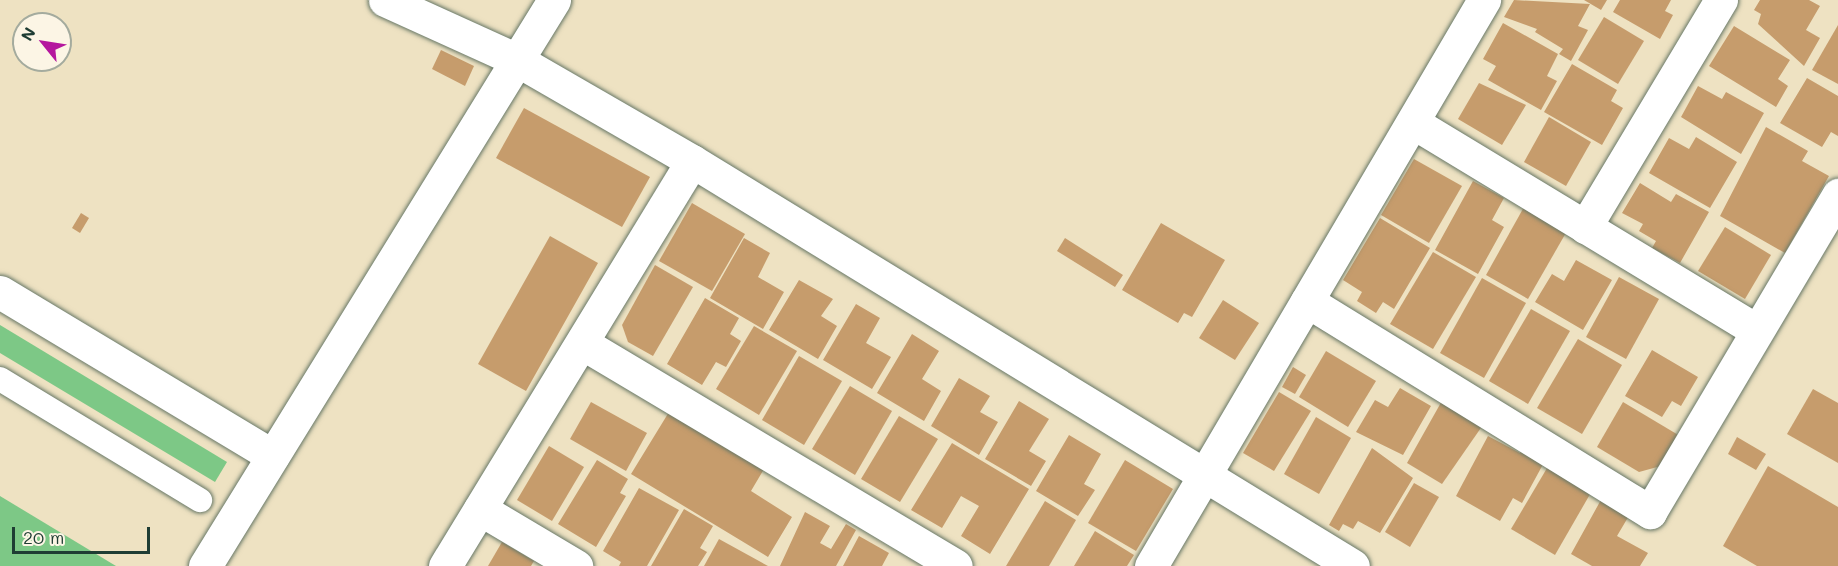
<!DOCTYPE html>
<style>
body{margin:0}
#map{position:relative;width:1838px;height:566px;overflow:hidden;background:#eee2c2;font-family:Mali,sans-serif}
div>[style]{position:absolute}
.green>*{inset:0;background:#7dc886}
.building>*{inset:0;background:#c69c6c}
.roads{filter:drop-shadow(0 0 2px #677766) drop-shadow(0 0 2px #677766)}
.service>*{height:24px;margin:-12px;padding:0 12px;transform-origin:12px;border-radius:12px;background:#fff}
.minor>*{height:33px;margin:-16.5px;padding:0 16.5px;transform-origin:16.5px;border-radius:16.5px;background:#fff}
span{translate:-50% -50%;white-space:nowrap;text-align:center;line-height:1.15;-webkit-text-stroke:4.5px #fcf5e5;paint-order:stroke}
.north{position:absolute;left:12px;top:12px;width:60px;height:60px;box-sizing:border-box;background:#fcf5e5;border:2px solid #a4ab9e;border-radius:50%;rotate:300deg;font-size:16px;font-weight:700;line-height:24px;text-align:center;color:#1f3d34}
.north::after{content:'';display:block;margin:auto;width:21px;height:27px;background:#b5179e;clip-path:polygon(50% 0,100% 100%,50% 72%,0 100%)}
.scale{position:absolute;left:12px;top:527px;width:138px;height:27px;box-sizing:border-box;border:3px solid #1f3d34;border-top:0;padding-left:8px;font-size:18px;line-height:21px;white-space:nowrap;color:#1f3d34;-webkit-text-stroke:4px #fcf5e5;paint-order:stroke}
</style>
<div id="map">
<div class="green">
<i style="clip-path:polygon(0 325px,227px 462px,215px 482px,0 353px)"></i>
<i style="clip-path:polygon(0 496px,116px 566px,0 566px)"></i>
</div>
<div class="building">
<i style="clip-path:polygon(1514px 0,1590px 4px,1578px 26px,1588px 30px,1571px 61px,1559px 54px,1563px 49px,1535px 32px,1537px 29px,1504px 17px)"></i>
<i style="clip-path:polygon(1584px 0,1607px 0,1601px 10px)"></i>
<i style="clip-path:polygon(1620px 0,1671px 0,1665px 11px,1673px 15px,1660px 39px,1613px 12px)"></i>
<i style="clip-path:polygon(1760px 0,1809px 0,1820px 6px,1806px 30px,1820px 38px,1804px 66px,1758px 24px,1761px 14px,1754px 10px)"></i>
<i style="clip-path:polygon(1604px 17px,1644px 41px,1618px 84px,1578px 60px)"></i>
<i style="clip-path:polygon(1503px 23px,1558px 54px,1547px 76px,1557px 81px,1541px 110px,1488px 80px,1496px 66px,1483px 59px)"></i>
<i style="clip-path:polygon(1838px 25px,1838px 84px,1812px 70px)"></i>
<i style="clip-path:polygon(1734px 26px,1790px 60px,1778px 79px,1788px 86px,1776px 107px,1709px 66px)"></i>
<i style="clip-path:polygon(441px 50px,474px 66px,465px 86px,432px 69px)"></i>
<i style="clip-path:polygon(1572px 64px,1617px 90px,1611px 101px,1623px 108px,1602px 145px,1544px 112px)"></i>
<i style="clip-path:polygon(1807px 78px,1838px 96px,1838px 136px,1831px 132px,1822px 147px,1780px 123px)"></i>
<i style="clip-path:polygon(1479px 83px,1526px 105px,1502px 145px,1458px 119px)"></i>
<i style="clip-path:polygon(1698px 86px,1722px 99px,1726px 92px,1764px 113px,1741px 154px,1681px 117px)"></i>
<i style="clip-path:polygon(524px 108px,650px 177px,622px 227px,496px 158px)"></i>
<i style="clip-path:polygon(1549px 117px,1591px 142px,1566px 186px,1524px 162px)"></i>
<i style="clip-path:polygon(1766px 127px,1808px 151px,1802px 161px,1829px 176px,1785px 253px,1720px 216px)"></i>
<i style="clip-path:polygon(1696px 137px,1737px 162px,1710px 208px,1649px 173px,1669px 138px,1689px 149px)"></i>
<i style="clip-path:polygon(1414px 159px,1462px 186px,1429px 243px,1381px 215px)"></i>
<i style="clip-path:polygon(1473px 181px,1504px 198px,1492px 220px,1504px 227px,1478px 274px,1435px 250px)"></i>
<i style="clip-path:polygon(1640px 183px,1671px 202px,1676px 194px,1709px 212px,1680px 263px,1652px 248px,1656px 241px,1639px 231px,1643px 224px,1622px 213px)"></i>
<i style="clip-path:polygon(692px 203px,745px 234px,712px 291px,659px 261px)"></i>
<i style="clip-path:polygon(1524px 207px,1567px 231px,1528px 299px,1486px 275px)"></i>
<i style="clip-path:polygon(81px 213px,89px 218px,80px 233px,72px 228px)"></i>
<i style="clip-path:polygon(1380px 218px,1430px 248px,1394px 309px,1383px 302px,1376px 313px,1357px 301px,1362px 292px,1343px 280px)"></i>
<i style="clip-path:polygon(1161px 223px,1225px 260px,1192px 317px,1184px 313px,1178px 323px,1122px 290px)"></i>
<i style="clip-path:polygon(1725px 227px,1771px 255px,1745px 299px,1698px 271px)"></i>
<i style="clip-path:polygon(550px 236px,598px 263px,526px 391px,478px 364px)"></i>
<i style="clip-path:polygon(744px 238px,770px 253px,758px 277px,784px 292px,763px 329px,710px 298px)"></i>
<i style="clip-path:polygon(1065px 238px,1123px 275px,1115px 287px,1057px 251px)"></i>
<i style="clip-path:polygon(1433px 252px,1476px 277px,1433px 349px,1390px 324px)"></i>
<i style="clip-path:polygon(1576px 260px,1612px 280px,1583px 330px,1535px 302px,1552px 274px,1564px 281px)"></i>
<i style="clip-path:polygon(655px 265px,693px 287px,653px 356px,628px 342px,622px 325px)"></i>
<i style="clip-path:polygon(1619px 277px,1659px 299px,1626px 359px,1586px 337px)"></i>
<i style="clip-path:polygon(1482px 278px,1526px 303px,1484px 378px,1440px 353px)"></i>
<i style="clip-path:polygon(799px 280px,833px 299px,821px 316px,837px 326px,818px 359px,769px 330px)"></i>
<i style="clip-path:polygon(705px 298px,739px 318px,730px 334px,741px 341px,726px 367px,716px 362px,702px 385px,667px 364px)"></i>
<i style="clip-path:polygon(1223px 300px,1259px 323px,1235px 360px,1199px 338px)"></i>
<i style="clip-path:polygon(856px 304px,880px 318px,866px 343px,891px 357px,872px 389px,823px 360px)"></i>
<i style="clip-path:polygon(1531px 309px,1570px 331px,1528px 404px,1489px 381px)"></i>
<i style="clip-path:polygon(754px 326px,797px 351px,759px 415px,716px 389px)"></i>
<i style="clip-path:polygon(912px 334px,939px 351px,922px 379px,941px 391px,924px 421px,877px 393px)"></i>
<i style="clip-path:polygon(1578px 339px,1622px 365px,1582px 434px,1537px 408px)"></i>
<i style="clip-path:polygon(1652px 350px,1698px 377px,1681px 406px,1672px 401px,1662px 417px,1625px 396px)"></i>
<i style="clip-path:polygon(1326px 351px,1376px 381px,1348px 427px,1299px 397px)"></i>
<i style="clip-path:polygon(799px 356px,842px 381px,804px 445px,762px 420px)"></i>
<i style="clip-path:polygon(1293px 367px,1306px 375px,1295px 394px,1282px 387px)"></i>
<i style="clip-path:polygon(959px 378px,990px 396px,980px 412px,998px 422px,979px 455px,931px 426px)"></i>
<i style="clip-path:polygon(850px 386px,892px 411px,855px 475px,812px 449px)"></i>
<i style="clip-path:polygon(1400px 388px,1431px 406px,1403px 455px,1356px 432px,1375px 400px,1388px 407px)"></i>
<i style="clip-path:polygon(1813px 389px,1838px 403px,1838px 463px,1787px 434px)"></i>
<i style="clip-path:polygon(1279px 392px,1311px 411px,1274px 471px,1243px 453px)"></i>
<i style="clip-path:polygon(1443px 399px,1485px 422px,1442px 484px,1407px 463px)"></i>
<i style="clip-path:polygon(1019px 401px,1049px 419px,1029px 451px,1046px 461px,1031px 486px,985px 459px)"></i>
<i style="clip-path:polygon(591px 402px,647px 433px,626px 471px,570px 439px)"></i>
<i style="clip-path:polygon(1623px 402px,1680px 436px,1661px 466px,1639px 472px,1597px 447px)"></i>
<i style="clip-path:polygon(669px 412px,764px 469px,751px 491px,792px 517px,768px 557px,631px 474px)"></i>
<i style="clip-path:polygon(899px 416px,938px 439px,900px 502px,861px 479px)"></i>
<i style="clip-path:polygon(1316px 417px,1351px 438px,1319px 494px,1284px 474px)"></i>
<i style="clip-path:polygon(1069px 435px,1101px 454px,1084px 484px,1095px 490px,1078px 516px,1036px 491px)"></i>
<i style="clip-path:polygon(1488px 436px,1520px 453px,1524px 444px,1547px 457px,1522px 503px,1513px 498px,1500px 521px,1456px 496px)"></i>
<i style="clip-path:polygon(1737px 437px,1766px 454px,1756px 470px,1728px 454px)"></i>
<i style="clip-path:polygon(952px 443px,1029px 489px,990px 554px,961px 536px,979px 506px,961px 496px,942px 528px,911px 510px)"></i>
<i style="clip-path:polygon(549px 446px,584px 467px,552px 521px,517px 500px)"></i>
<i style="clip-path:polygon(1372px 448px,1413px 478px,1380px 533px,1358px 521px,1353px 529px,1343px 524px,1339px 531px,1329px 525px)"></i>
<i style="clip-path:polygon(597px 460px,628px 479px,620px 493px,626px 496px,596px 547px,558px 524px)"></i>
<i style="clip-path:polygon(1125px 460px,1173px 489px,1136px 551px,1088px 523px)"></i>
<i style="clip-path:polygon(1550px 463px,1593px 489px,1555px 555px,1511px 529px)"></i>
<i style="clip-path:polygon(1768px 466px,1838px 507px,1838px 566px,1757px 566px,1723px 546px)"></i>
<i style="clip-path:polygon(1414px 483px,1439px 497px,1410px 547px,1385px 532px)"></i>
<i style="clip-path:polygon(639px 488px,679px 510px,647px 566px,619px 566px,621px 562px,603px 551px)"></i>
<i style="clip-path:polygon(1602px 498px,1630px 514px,1617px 536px,1648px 553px,1640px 566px,1592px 566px,1571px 554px)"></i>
<i style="clip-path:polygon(1045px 501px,1076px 520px,1049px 566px,1006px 566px)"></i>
<i style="clip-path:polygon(684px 509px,713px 526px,700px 548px,707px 552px,698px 566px,651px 566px)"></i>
<i style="clip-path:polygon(805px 512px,830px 526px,820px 543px,831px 549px,846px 524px,856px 530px,836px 566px,780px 566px)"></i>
<i style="clip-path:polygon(1095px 531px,1134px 555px,1127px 566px,1074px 566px)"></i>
<i style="clip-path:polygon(859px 536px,889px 553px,882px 566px,843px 566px)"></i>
<i style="clip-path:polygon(719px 539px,768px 566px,704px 566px)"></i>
<i style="clip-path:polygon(502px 542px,534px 561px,531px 566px,488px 566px)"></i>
</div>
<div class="roads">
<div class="service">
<i style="left:0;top:379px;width:234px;rotate:31.2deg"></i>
</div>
<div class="minor">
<i style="left:385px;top:0;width:145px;rotate:24.4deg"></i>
<i style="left:517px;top:60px;width:202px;rotate:30deg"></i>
<i style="left:692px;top:161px;width:775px;rotate:31.5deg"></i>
<i style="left:1414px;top:123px;width:400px;rotate:31.2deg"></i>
<i style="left:1585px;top:227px;width:265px;rotate:-59.1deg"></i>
<i style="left:0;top:292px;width:318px;rotate:31deg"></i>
<i style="left:1307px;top:301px;width:403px;rotate:31.6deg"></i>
<i style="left:1650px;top:512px;width:369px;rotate:-59.3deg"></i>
<i style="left:582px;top:343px;width:435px;rotate:30.8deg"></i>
<i style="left:480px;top:509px;width:112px;rotate:30.7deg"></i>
<i style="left:205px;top:566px;width:665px;rotate:-58.34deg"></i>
<i style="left:445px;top:566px;width:474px;rotate:-58.6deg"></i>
<i style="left:1151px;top:566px;width:657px;rotate:-59.53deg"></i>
</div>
</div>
<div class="north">N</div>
<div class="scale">20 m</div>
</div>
